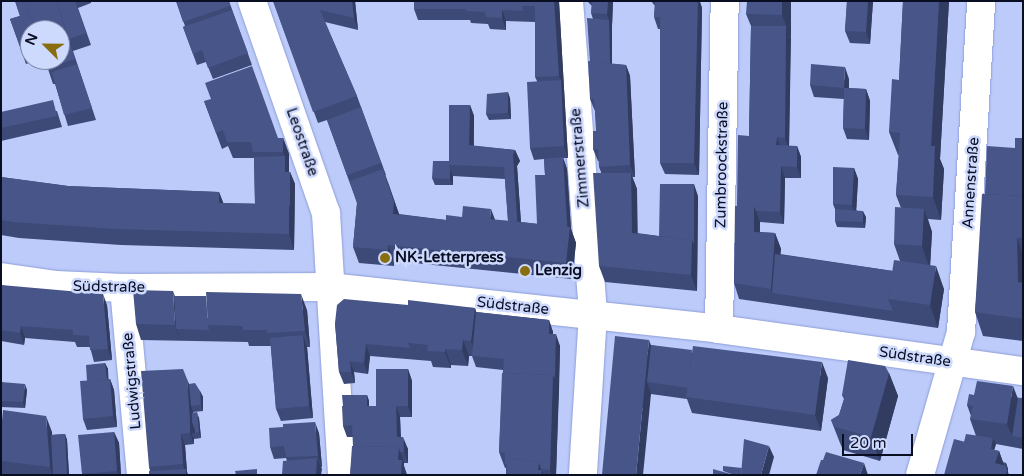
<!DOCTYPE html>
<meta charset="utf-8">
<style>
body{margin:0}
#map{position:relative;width:1024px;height:476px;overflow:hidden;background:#bdcbfb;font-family:"Varela Round",sans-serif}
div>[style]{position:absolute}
.roads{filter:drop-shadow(0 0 1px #8d9ed7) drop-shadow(0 0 1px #8d9ed7)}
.minor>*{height:28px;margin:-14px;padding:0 14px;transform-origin:14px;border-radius:14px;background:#fff}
.wall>*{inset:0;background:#3d4976}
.shaded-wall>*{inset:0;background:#323c60}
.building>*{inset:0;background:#475589}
.dots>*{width:14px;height:14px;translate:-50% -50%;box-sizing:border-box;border:2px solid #ced9fe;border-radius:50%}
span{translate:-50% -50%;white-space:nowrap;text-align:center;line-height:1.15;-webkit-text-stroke:5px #ced9fe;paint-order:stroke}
.street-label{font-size:15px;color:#090e22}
.poi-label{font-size:15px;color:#090e22;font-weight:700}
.left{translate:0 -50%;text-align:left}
.frame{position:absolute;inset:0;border:2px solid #090e22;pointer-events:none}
.north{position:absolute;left:20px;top:20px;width:50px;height:50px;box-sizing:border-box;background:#ced9fe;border:1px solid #7f88a6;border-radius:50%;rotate:293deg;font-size:14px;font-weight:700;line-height:20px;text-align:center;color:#090e22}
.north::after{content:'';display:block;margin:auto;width:18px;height:22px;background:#896e0f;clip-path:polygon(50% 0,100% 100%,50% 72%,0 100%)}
.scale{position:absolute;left:842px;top:434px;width:71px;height:22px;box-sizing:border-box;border:2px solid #090e22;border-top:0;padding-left:6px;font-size:15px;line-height:18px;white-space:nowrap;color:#090e22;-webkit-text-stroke:4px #ced9fe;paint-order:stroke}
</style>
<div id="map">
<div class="roads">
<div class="minor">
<i style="left:252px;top:1px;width:225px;rotate:70.8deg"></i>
<i style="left:326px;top:213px;width:262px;rotate:86.5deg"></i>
<i style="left:569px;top:1px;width:314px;rotate:85.6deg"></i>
<i style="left:593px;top:314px;width:161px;rotate:93.6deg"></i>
<i style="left:1px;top:277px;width:56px;rotate:8.3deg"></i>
<i style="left:56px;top:285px;width:68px;rotate:2.5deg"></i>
<i style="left:124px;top:288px;width:205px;rotate:-0.3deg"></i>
<i style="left:329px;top:287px;width:392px;rotate:6.1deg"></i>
<i style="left:719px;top:329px;width:307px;rotate:7.9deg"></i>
<i style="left:124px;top:288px;width:188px;rotate:84.8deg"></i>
<i style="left:719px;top:329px;width:328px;rotate:-89deg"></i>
<i style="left:920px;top:475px;width:149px;rotate:-74deg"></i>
<i style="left:961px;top:332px;width:332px;rotate:-86.5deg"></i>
</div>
</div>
<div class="wall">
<i style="clip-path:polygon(15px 1px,91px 1px,91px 3px,78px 8px,91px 45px,73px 51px,96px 120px,68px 126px,55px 84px,53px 84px,45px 60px,60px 60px,30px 30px,30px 60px,37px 60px,26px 64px,10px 19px,20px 16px)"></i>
<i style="clip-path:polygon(176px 1px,229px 1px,252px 65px,213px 79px,206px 62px,197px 65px,183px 27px,185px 26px)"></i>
<i style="clip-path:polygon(273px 1px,355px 1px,358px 30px,325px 22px,357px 96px,386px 175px,385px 175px,399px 214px,446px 220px,495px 220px,508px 221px,505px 179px,453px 176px,453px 185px,435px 185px,432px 178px,449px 161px,470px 105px,474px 116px,474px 146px,515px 150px,520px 161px,517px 166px,521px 222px,537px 224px,545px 175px,544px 159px,534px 160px,530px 148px,537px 81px,535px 77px,535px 22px,506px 21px,506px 30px,490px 29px,488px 24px,471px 23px,470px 20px,418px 20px,414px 9px,414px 1px,559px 1px,568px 158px,563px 158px,567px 169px,571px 229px,576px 243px,572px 279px,394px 261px,394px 266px,359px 263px,353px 247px,357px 203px,327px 120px,318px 123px)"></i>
<i style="clip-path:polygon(587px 1px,613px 1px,612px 26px,612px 64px,626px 65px,630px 76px,635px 177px,632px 177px,637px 189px,637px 233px,659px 236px,698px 196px,697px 291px,605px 282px,599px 266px,601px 172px,599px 167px,599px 161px,598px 161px,593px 149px,596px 131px,595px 111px,590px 99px,590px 62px,593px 19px,591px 13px,592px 6px)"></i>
<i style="clip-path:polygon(651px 1px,700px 1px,700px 2px,702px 8px,699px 175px,665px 174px,660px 163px,660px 29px,658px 29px,654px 17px,655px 6px)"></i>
<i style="clip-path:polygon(791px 1px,789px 146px,797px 146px,801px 157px,801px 178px,785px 178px,784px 224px,760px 222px,760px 232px,775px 233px,781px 249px,780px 254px,893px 271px,900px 261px,894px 244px,901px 208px,896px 195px,899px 155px,898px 155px,889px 132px,899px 80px,903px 1px,949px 1px,940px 159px,944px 169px,941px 220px,928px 219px,932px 232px,930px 265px,944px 289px,938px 328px,739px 299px,734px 283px,737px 206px,749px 136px,751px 26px,746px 14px)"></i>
<i style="clip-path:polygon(847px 1px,873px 1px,870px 44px,850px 43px,845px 31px)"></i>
<i style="clip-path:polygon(849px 79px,849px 88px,866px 89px,870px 101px,869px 140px,847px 139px,843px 128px,844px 99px,814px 97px,810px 85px)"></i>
<i style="clip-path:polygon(510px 98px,511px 119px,489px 120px,486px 114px)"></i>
<i style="clip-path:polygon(204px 101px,278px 138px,283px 138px,289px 154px,289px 172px,290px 172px,295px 184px,294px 250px,121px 245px,19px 238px,1px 235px,1px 177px,68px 186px,219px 192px,223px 203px,255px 204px,254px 158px,233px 158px,228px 146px,222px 149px)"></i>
<i style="clip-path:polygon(57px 111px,62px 127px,1px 141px,1px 112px)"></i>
<i style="clip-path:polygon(1023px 138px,1023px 341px,983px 336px,975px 312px,985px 194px,1015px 148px)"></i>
<i style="clip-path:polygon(854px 168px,858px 179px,856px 210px,866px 217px,865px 228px,837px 227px,835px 221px,835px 209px,833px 204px)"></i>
<i style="clip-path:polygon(1px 285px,107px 305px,112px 360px,94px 362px,90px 347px,77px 347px,75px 342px,25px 338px,24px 345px,1px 341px)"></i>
<i style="clip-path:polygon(408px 305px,475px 308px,476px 312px,549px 320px,553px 332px,553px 334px,560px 346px,556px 475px,506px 475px,506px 468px,505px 468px,499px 452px,503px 370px,476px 367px,472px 356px,469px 356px,468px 366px,451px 365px,451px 368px,433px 367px,431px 361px,370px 356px,368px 374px,354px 372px,355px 383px,344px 384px,339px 372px,335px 323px)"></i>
<i style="clip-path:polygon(307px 310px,310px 347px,307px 347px,313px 418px,281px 421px,276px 409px,271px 346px,249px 346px,248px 342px,141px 340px,136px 324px)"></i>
<i style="clip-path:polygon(651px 345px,828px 378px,821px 431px,692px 413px,687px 399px,651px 394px,602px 475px)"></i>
<i style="clip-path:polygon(105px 363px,108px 369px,108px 379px,110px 379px,114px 390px,117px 427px,87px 430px,83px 419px,87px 381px)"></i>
<i style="clip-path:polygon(408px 369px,412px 381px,412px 417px,400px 417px,401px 437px,408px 449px,408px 463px,404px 463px,404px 466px,407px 475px,350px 475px,353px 446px,353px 437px,347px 437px,343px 426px,343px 406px,367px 395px,369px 401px,369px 406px,376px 406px)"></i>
<i style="clip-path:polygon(889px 373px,898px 396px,880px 461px,843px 450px,840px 443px,831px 420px,839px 415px,844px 399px,842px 395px)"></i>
<i style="clip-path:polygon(1px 382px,27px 390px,25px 408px,1px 407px)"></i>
<i style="clip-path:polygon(189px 385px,200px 391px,203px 397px,203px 411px,193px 412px,199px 418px,201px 438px,194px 439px,194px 444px,185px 445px,187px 472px,188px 475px,149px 475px,150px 471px,149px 467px)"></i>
<i style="clip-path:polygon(974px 395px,1023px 398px,1023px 449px,996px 444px,994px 450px,999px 451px,1003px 462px,1006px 463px,1008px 469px,1008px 472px,964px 442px,976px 436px,970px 419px,971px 416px,967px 405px)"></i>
<i style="clip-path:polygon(1px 420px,52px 432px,52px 435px,65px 434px,67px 440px,69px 475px,1px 475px)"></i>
<i style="clip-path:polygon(114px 432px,119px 443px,121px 475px,82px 475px,82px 474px)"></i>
<i style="clip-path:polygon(319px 433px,322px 467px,321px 467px,321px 475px,282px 475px,287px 461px,286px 458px,274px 459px,270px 447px)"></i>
</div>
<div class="shaded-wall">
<i style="clip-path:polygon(352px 1px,355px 1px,358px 30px,354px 18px)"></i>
<i style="clip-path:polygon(554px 1px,559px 1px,568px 158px,564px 146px,561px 80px,559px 76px)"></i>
<i style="clip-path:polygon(608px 1px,613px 1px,612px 26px,612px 75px,610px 68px,609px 20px,607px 14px)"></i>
<i style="clip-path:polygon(693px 1px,700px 1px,700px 2px,702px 8px,699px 175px,694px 163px)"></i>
<i style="clip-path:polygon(782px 1px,791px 1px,791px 38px,782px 15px)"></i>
<i style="clip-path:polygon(868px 1px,873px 1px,870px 44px,866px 32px)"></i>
<i style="clip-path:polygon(939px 1px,949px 1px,940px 159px,944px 169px,941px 220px,933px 197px,931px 146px)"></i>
<i style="clip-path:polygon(502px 10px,506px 21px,506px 30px,502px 18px)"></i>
<i style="clip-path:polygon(786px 26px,791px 38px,789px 149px,785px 138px)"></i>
<i style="clip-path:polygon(626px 65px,630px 76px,635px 177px,630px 165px)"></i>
<i style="clip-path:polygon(845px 67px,849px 79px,848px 99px,844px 88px)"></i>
<i style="clip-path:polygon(866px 89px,870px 101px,869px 140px,865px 129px)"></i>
<i style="clip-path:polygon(508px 92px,510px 98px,511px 119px,508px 113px)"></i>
<i style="clip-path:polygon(470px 105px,474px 116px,473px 157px,469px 145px)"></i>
<i style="clip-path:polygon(777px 137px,781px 149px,776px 145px)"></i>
<i style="clip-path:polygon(283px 138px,289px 154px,289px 183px,285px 172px,285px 157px,283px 152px)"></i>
<i style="clip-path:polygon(797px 146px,801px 157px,801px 178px,797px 167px)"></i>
<i style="clip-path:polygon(515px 150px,520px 161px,517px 166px,522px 238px,518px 226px,513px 155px)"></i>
<i style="clip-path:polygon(563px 157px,567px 169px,571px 229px,576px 243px,572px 279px,566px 263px,568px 231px)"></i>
<i style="clip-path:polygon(781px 166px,785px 178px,784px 224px,780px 212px)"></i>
<i style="clip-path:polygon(854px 168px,858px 179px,856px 216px,852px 205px)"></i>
<i style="clip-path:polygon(383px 169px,389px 185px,400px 217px,393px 214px)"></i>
<i style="clip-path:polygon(450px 170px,453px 176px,453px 185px,450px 179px)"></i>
<i style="clip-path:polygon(290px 172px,295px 184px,294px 250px,289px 234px,289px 204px)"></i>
<i style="clip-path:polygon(631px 173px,637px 189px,638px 249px,632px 233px)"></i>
<i style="clip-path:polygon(694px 184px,698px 196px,697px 291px,691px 275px)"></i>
<i style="clip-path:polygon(219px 192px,225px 207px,219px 203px)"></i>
<i style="clip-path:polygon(754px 206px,760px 222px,760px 248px,754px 232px)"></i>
<i style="clip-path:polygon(491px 209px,497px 225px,490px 219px)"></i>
<i style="clip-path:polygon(924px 209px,932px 232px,930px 269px,922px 246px)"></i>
<i style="clip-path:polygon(863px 211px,866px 217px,865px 228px,863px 222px)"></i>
<i style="clip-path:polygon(775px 233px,781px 249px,777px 294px,772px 293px,771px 289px)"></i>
<i style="clip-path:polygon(1017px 238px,1023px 255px,1023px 295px,1018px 282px)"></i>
<i style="clip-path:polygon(388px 245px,394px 261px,394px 266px,388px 250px)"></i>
<i style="clip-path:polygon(936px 266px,944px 289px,938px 328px,930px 305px)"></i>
<i style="clip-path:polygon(173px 291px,179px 307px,176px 329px,181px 341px,175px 325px)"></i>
<i style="clip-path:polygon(103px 294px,107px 305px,112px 360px,108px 349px)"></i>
<i style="clip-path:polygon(301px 294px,307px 310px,310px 347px,305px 331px)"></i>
<i style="clip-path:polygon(475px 308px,480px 324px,477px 357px,471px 341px)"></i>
<i style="clip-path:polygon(549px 320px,553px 332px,553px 346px,549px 334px)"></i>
<i style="clip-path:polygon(21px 326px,25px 338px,24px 345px,20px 333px)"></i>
<i style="clip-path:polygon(556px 334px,560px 346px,559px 391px,556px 475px,551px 475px,550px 470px,553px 375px)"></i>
<i style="clip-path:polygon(303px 335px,307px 347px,313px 418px,309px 406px)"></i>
<i style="clip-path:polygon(463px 340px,469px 356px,468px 366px,462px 350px)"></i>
<i style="clip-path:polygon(649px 340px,655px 356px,647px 382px,651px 394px,643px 475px,636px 475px)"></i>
<i style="clip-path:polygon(366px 344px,370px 356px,368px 374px,364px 363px)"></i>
<i style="clip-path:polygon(445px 349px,451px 365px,451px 368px,445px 352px)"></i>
<i style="clip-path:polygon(350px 361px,354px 372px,355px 383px,351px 372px)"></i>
<i style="clip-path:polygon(822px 362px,828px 378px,821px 431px,815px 415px)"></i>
<i style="clip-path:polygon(105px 363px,108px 369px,109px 390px,107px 384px)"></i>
<i style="clip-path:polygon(408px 369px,412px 381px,412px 417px,408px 406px)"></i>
<i style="clip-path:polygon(889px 373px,898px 396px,880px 461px,871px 437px)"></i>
<i style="clip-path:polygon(110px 379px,114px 390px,117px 427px,113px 416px)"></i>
<i style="clip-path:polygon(187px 379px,192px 391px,191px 406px,193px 412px,195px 433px,191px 433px,194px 439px,194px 444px,190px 433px)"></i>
<i style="clip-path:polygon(25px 384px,27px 390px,25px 408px,23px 402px)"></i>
<i style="clip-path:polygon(1013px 386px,1022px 409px,1012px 436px,1007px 424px)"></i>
<i style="clip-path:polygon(200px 391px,203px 397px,203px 411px,201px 405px)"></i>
<i style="clip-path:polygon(367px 395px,369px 401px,369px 417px,367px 411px)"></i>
<i style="clip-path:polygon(396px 406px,400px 417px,401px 448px,397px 437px)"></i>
<i style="clip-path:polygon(197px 412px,199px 418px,201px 438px,199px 432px)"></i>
<i style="clip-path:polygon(46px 416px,52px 432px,55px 475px,53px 475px,50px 467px)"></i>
<i style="clip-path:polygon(315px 422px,319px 433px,322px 467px,318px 456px)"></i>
<i style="clip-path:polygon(114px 432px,119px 443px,121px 475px,119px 475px,117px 471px)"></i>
<i style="clip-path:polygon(65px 434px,67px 440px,69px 475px,67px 475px)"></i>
<i style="clip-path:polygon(181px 434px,185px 445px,187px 472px,188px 475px,186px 475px,183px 464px)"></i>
<i style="clip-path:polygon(403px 437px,408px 449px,408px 463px,404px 452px)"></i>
<i style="clip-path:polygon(993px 438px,996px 444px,990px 464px,988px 458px)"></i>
<i style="clip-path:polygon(769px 446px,774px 457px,769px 475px,761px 475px)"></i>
<i style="clip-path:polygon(399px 447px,404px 463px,404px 466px,407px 475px,401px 474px,398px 460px)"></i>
<i style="clip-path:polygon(999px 451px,1005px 468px,1006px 463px,1008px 469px,1008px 472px,1009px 475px,1000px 475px,995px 463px)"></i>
<i style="clip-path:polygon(317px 458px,322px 469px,321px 475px,316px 475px)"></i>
<i style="clip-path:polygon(539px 462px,543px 475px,539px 475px,538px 470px)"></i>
<i style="clip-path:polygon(864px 463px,868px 475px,860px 475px)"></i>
</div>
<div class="building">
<i style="clip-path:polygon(15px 1px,25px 1px,29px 13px,20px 16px)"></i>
<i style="clip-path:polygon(25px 1px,56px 1px,75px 59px,48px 68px,45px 60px,60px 60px,60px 30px,35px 30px)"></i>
<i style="clip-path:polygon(56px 1px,75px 1px,86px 33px,69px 39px)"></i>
<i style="clip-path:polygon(176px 1px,229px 1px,230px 6px,183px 22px)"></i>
<i style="clip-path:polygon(273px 1px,352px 1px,354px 18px,320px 10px,357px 96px,313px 112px)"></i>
<i style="clip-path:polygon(414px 1px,522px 1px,522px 6px,523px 11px,502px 10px,502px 18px,486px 17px,485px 12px,466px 11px,466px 9px,414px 9px)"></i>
<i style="clip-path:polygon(522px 1px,554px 1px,559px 76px,535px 77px,535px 6px,522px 6px)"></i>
<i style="clip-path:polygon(592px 1px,608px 1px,607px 14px,591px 13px)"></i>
<i style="clip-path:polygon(655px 1px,698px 1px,694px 163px,660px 163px,660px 17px,654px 17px)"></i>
<i style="clip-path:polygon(747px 1px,782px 1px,782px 15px,746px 14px)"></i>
<i style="clip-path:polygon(847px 1px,868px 1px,866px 32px,845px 31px)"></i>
<i style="clip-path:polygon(903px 1px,939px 1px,931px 146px,935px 146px,933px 197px,896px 195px,900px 133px,889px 132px,892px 79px,899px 80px)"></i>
<i style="clip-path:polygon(232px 10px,248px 53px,208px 68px,202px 50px,193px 54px,183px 27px)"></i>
<i style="clip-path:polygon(29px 13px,35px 30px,30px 30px,30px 49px,22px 52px,10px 19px)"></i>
<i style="clip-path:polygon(587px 18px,609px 20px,610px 63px,590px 62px)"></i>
<i style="clip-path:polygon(751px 26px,786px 26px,785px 138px,777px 137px,776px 145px,797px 146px,797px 167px,781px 166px,780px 212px,756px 211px,754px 206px,737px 206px,738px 135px,749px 136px)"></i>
<i style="clip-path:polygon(588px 61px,626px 65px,630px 165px,599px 167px,598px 149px,593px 149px,593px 131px,596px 131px,596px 122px,594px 99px,590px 99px)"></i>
<i style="clip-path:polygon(77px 64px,92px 108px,64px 115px,52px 72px)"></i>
<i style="clip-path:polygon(811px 64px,845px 67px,844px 88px,810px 85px)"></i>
<i style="clip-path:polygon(252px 66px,278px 138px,283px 138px,283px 152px,253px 152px,251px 142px,227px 142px,223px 130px,216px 133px,204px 101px,211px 99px,205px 83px)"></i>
<i style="clip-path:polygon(561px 80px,564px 146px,530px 148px,527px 82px)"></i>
<i style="clip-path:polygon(844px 88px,866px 89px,865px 129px,843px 128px)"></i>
<i style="clip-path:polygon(508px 92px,508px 113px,486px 114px,487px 94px)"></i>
<i style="clip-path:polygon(53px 100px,57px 116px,1px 128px,1px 112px)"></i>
<i style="clip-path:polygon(449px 105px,470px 105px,469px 145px,515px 150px,513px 155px,517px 222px,508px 221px,504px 167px,449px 165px)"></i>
<i style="clip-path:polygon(361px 107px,381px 163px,347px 175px,327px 120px)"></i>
<i style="clip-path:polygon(1015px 138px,1023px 138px,1023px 196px,985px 194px,987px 146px,1015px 148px)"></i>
<i style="clip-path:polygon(285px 156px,285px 172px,290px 172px,290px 208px,289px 204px,255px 204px,254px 157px)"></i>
<i style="clip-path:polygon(563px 157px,567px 227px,537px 224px,535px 175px,545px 175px,544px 159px)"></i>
<i style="clip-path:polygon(433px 161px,449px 161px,449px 165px,450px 170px,450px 179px,432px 178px)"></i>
<i style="clip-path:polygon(833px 167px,854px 168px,852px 205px,833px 204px)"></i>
<i style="clip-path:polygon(383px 169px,394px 202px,393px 214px,446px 220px,446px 215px,462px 217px,463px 206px,491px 209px,490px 219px,570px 227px,566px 263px,388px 245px,388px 250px,353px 247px,357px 203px,350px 181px)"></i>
<i style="clip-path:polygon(593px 173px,631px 173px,632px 233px,692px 240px,691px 275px,599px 266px)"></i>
<i style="clip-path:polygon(1px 177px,68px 186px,219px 192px,219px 203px,289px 204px,289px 234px,116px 229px,13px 222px,1px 220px)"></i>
<i style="clip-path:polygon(660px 184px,694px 184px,694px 244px,692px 240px,659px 236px)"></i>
<i style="clip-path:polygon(982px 194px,1023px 196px,1023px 238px,1017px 238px,1018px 282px,1023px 283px,1023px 319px,975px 312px)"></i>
<i style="clip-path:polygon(735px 206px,754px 206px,754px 232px,775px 233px,771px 289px,734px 283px)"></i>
<i style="clip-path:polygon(895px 207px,924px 209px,922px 246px,894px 244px)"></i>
<i style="clip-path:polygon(835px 209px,863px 211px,863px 222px,835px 221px)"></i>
<i style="clip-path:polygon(775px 254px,893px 271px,888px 299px,893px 311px,772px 293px)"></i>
<i style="clip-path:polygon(894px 260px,936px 266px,930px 305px,888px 299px)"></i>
<i style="clip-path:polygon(1px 285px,103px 294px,108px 349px,90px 350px,89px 336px,73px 335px,73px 330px,21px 326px,20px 333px,1px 330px)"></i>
<i style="clip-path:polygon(133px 290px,173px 291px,175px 325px,136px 324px)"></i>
<i style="clip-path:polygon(206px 292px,301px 294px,305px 331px,268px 333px,266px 330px,243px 330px,243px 326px,208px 325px)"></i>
<i style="clip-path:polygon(174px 296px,206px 296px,208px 325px,209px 330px,176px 329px)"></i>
<i style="clip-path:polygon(344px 299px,408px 305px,408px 343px,410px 348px,366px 344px,364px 363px,350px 361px,351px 372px,339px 372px,335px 323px,337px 305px)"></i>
<i style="clip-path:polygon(408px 300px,475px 308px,471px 341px,463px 340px,462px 350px,445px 349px,445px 352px,427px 351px,428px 345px,408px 343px)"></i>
<i style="clip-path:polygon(476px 312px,549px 320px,549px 334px,556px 334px,555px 379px,553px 375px,503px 373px,504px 359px,472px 356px)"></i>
<i style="clip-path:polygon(303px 335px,309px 406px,276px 409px,270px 338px)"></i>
<i style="clip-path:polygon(615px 336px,649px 340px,636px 475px,602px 475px)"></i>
<i style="clip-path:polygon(651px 345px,692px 350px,688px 388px,647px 382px)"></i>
<i style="clip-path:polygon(693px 346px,822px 362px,815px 415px,686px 397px)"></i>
<i style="clip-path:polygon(848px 360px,885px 366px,889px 373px,871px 437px,835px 427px,831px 420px,839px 415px,845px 396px,842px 395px)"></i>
<i style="clip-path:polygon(105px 363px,107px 379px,87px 381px,86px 365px)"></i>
<i style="clip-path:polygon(183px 369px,187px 379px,190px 419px,190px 433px,181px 434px,183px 464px,149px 467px,141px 371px)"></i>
<i style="clip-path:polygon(376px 369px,408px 369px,408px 406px,396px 406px,397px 437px,403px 437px,404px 452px,400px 452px,399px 447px,353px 446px,352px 425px,343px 426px,342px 406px,376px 406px)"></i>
<i style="clip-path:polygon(502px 373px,553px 375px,550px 470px,541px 469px,539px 462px,507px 458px,507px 464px,505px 464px,505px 453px,499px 452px)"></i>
<i style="clip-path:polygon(110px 379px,113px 416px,83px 419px,80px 381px)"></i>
<i style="clip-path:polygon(977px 381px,1013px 386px,1007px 424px,970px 419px,973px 406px,967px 405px,969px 394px,974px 395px)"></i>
<i style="clip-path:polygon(1px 382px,25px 384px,23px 402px,1px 401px)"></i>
<i style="clip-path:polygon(195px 383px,200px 391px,201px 405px,191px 406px,189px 384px)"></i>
<i style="clip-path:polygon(342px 395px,367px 395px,367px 406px,343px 406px)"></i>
<i style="clip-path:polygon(1018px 398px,1023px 398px,1023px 438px,1012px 436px)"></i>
<i style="clip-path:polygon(3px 410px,46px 416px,50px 467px,1px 461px,1px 420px,2px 421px)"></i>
<i style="clip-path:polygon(197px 412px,199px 432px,195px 433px,195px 430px,192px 422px,192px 413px)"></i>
<i style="clip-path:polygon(315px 422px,318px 456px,286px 457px,284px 446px,270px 447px,269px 428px,283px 427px,283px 424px)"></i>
<i style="clip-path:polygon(114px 432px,117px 471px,82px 474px,78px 435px)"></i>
<i style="clip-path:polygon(65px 434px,67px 475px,53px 475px,51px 435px)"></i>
<i style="clip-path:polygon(966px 434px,993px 438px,991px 449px,964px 442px)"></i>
<i style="clip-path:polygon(744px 439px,769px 446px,761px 475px,741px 475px)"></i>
<i style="clip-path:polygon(954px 439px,999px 451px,995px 463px,1006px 466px,1007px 471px,1006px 475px,944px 475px)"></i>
<i style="clip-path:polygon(352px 446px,399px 447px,398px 460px,402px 460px,401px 474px,350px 475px)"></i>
<i style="clip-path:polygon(826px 452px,864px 463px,860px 475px,816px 475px,821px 460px,823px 460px)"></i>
<i style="clip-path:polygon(317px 458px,316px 475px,282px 475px,283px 461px)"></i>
<i style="clip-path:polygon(507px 458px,539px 462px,538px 470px,542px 470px,541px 475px,506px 475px)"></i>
<i style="clip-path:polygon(723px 466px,742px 468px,741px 475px,734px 475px,723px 471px)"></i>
<i style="clip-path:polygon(186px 469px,186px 475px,149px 475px,149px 471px)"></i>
<i style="clip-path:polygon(257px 469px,257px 475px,236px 475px,235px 471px)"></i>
<i style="clip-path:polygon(713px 469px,734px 475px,713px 475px)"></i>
</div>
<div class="dots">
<i style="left:385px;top:258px;background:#896e0f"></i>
<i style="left:525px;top:271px;background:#896e0f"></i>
</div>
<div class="street-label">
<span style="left:302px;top:142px;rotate:71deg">Leostraße</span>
<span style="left:580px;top:158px;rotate:-95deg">Zimmerstraße</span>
<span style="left:722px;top:165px;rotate:-89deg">Zumbroockstraße</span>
<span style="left:971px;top:183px;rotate:-86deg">Annenstraße</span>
<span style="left:109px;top:287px;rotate:1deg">Südstraße</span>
<span style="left:513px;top:306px;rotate:6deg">Südstraße</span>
<span style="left:915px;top:357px;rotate:8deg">Südstraße</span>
<span style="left:132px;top:381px;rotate:-95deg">Ludwigstraße</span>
</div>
<div class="poi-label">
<span class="left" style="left:395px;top:258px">NK-Letterpress</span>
<span class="left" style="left:535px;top:271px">Lenzig</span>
</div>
<div class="frame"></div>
<div class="north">N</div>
<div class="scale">20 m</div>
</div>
